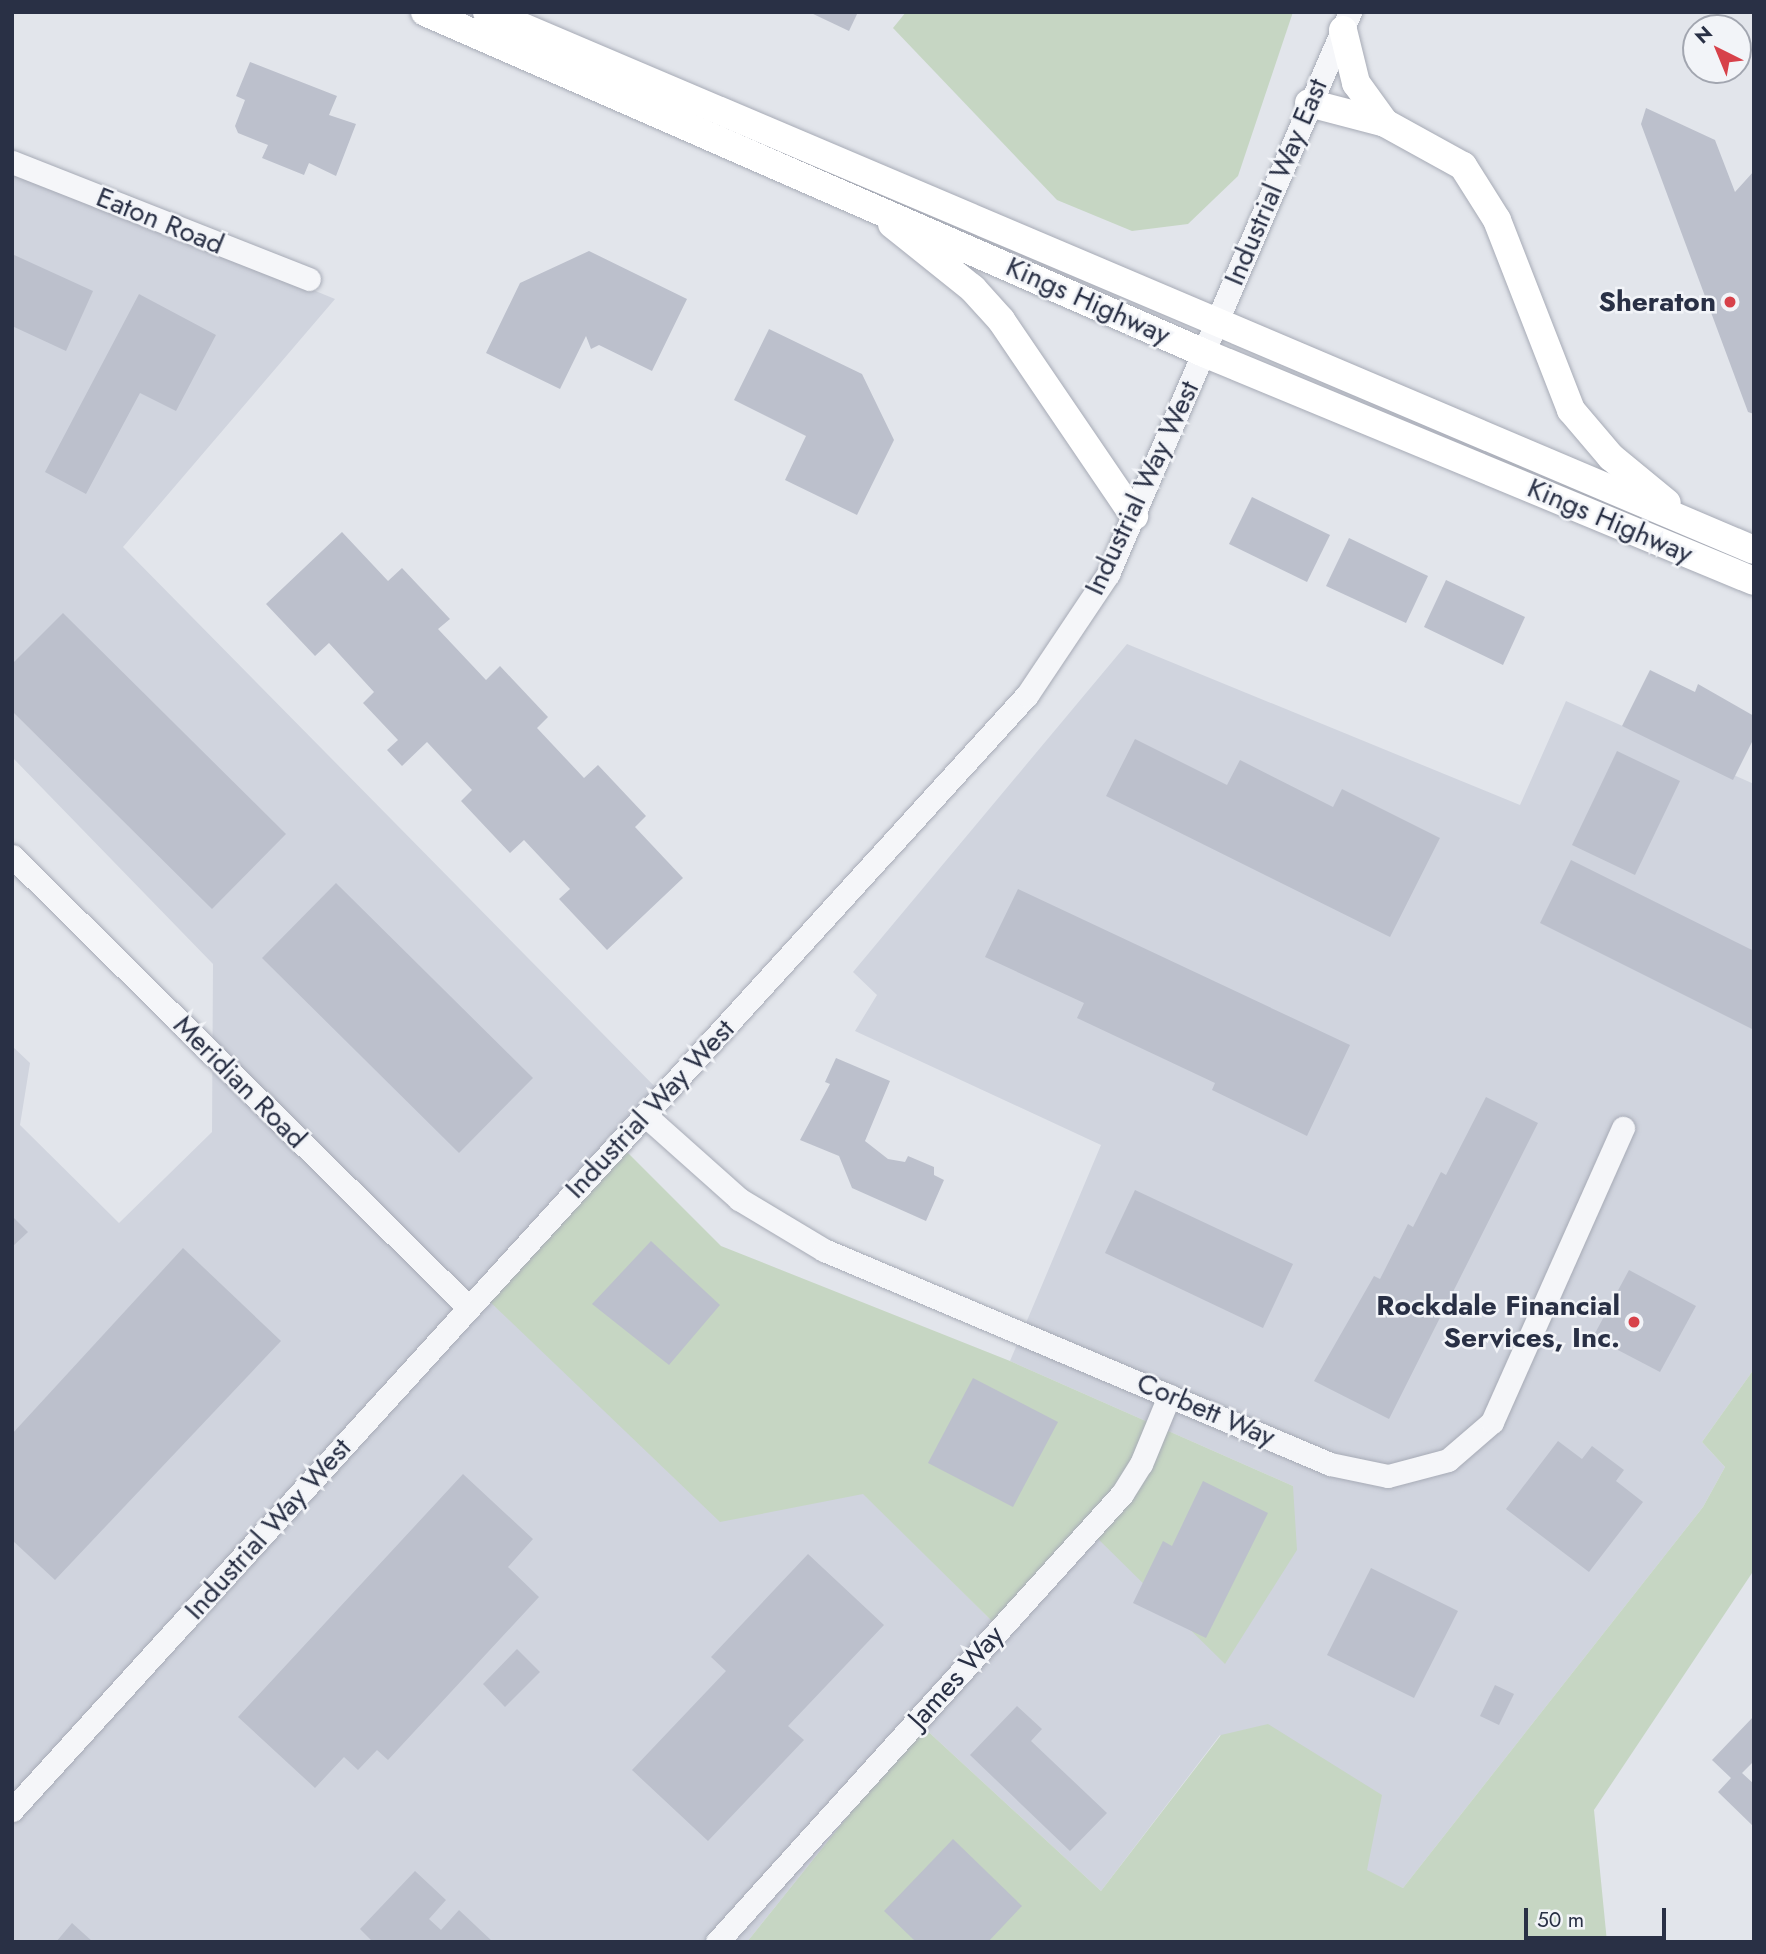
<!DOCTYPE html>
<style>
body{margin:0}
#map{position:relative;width:1766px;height:1954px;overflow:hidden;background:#e2e5eb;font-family:Jost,sans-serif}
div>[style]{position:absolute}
.built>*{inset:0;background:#d0d4de}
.green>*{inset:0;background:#c6d6c3}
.building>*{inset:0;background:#bcc0cc}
.roads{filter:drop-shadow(0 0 2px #a7abb6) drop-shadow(0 0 2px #a7abb6)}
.minor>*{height:23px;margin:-11.5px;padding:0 11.5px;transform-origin:11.5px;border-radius:11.5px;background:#f5f6f9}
.major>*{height:28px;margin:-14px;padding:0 14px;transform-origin:14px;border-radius:14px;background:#fff}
.dots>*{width:19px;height:19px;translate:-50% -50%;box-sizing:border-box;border:4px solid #f2f4f8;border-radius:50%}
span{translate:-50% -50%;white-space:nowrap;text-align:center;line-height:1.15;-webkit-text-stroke:5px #f2f4f8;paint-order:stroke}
.street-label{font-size:28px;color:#293045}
.poi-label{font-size:28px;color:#293045;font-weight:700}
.right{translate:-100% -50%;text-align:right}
.frame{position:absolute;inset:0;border:14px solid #293045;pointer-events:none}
.north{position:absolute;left:1682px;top:14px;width:70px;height:70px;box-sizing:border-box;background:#f2f4f8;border:2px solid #a2a6b0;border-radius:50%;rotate:317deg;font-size:19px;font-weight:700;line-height:28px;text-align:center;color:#293045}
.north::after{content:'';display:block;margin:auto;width:24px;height:32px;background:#d7414a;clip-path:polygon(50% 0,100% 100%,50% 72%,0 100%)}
.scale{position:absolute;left:1524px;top:1908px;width:142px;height:32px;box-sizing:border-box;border:4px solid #293045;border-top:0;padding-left:9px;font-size:21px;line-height:24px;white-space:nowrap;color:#293045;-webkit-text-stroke:5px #f2f4f8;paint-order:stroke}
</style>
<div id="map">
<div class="built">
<i style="clip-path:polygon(12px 166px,335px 299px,123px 547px,667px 1099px,607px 1163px,720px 1521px,863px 1493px,1002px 1631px,1090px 1531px,1293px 1486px,1010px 1361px,1101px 1145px,855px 1031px,877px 995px,853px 972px,1127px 644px,1520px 805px,1566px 701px,1754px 784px,1754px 1369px,1702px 1442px,1725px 1467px,1703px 1507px,1403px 1888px,1367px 1871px,1220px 1735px,1101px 1891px,921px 1725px,747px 1942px,12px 1942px,12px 1046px,30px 1063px,20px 1125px,119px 1223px,212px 1132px,213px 964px,12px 757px)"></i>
</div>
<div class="green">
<i style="clip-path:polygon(906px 12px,1293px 12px,1238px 176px,1188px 224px,1132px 231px,1057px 200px,893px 28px)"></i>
<i style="clip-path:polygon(622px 1147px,721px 1246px,1010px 1361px,1293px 1486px,1297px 1550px,1225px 1664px,1090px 1531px,1002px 1631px,863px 1494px,720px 1522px,487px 1299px)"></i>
<i style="clip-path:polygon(1754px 1369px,1754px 1570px,1594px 1810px,1607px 1942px,747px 1942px,921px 1725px,1101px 1891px,1221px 1735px,1268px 1724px,1382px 1795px,1367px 1870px,1403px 1888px,1703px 1507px,1725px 1467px,1702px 1442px)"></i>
</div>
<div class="building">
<i style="clip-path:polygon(809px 12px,858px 12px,849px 31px)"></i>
<i style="clip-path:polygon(250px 62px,337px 96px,329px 115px,356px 124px,336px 176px,309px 163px,304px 175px,262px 158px,268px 145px,238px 133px,235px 126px,245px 100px,236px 96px)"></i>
<i style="clip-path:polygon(1646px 108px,1715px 140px,1735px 192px,1754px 171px,1754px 414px,1748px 412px,1641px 124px)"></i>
<i style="clip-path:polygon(589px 251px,687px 299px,652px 371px,599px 345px,591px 349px,586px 336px,560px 389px,486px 353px,520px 283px)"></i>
<i style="clip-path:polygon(12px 254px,93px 291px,66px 351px,12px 326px)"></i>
<i style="clip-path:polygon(139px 294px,216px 335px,176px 411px,140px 393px,86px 494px,45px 472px)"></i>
<i style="clip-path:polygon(769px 329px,862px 374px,894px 440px,857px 515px,785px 480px,806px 436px,734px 400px)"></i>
<i style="clip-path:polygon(1252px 497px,1330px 535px,1307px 582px,1229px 544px)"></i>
<i style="clip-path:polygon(342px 532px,388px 581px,402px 568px,450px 619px,438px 629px,486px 680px,500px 666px,548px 717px,537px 728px,584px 778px,598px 765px,646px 816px,635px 827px,683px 878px,607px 950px,559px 899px,570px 889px,524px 840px,510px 853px,461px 801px,472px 790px,427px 742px,402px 766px,387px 750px,398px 740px,363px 703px,374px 692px,329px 643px,315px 656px,266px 604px)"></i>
<i style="clip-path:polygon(1349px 538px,1428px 576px,1406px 623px,1326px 586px)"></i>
<i style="clip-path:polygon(1446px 580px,1525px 617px,1503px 665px,1424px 627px)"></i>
<i style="clip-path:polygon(63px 613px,286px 834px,212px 909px,12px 711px,12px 664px)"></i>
<i style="clip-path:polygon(1650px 670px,1695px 692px,1698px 684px,1754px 716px,1754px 738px,1733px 780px,1622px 726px)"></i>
<i style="clip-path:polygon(1135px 739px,1227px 785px,1240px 760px,1333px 807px,1342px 789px,1440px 838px,1390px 937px,1106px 796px)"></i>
<i style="clip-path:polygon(1617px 751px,1680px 781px,1635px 875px,1572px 845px)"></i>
<i style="clip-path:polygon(1571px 860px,1754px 951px,1754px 1030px,1540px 923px)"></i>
<i style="clip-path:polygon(336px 883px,533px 1078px,459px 1153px,262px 958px)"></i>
<i style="clip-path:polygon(1018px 889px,1350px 1045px,1307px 1136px,1212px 1090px,1215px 1083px,1077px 1018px,1084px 1003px,985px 957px)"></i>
<i style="clip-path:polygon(836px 1058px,890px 1081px,865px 1141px,888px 1159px,905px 1162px,908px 1156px,934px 1167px,934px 1175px,944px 1180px,926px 1221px,852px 1188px,839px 1156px,800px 1140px,830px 1084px,825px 1082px)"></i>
<i style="clip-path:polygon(1486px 1097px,1538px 1123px,1389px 1419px,1314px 1381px,1374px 1276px,1380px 1279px,1408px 1224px,1413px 1227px,1441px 1172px,1446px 1175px)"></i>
<i style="clip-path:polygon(1135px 1190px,1293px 1264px,1263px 1328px,1105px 1253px)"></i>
<i style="clip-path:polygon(12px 1216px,28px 1232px,12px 1247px)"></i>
<i style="clip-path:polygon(651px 1241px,720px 1305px,669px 1365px,592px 1304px)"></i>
<i style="clip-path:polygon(183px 1248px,281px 1341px,55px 1580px,12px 1540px,12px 1434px)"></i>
<i style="clip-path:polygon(1629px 1270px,1696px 1306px,1660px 1372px,1593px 1337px)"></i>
<i style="clip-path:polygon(973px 1378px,1058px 1422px,1013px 1507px,928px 1463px)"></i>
<i style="clip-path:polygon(1558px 1441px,1582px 1459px,1592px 1446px,1624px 1470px,1616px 1481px,1643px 1502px,1589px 1572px,1506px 1509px)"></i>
<i style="clip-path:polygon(463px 1474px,533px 1539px,508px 1567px,539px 1597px,388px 1760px,377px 1750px,358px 1770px,344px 1757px,315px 1788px,238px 1717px)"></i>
<i style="clip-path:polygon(1203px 1481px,1268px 1513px,1206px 1638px,1133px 1603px,1163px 1541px,1172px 1546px)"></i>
<i style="clip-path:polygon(808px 1554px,884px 1625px,788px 1726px,804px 1740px,708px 1841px,632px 1770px,726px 1671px,711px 1657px)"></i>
<i style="clip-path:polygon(1371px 1568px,1458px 1611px,1414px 1698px,1327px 1655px)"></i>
<i style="clip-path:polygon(517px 1649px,540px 1672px,505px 1707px,483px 1684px)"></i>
<i style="clip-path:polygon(1495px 1685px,1514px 1694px,1499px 1725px,1480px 1716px)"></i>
<i style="clip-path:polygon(1017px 1706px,1042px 1729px,1031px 1741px,1107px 1813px,1070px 1851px,970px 1755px)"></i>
<i style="clip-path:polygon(1754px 1716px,1754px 1761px,1742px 1773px,1754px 1784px,1754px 1827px,1718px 1792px,1731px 1778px,1712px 1760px)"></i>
<i style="clip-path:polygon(953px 1839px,1022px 1906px,988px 1942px,916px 1942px,884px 1911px)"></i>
<i style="clip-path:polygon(415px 1871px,446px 1900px,429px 1919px,441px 1930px,459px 1910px,493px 1942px,373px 1942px,360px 1929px)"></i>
<i style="clip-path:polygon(72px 1923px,93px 1942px,56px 1942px)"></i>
</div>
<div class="roads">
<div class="minor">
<i style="left:12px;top:162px;width:319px;rotate:21.5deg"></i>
<i style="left:12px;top:856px;width:641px;rotate:44.68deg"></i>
<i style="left:646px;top:1116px;width:125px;rotate:41.7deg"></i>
<i style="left:739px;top:1199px;width:99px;rotate:31deg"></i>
<i style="left:824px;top:1250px;width:549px;rotate:22.92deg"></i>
<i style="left:1330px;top:1464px;width:59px;rotate:11.7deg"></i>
<i style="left:1388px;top:1476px;width:62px;rotate:-14.9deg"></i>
<i style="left:1448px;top:1460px;width:58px;rotate:-40.8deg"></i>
<i style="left:1492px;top:1422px;width:322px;rotate:-66deg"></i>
<i style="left:12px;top:1810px;width:1508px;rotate:-47.69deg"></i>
<i style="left:1027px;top:695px;width:146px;rotate:-56.2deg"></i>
<i style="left:1108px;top:574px;width:612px;rotate:-66.7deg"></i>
<i style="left:717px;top:1942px;width:604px;rotate:-47.89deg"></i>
<i style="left:1122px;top:1494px;width:36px;rotate:-58deg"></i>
<i style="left:1141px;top:1464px;width:74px;rotate:-67.6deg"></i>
</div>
<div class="major">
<i style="left:425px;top:12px;width:850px;rotate:23.64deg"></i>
<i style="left:1204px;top:353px;width:595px;rotate:22.52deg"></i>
<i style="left:487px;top:12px;width:1376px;rotate:23.01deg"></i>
<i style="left:1343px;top:30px;width:55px;rotate:76.2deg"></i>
<i style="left:1356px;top:83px;width:49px;rotate:54.1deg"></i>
<i style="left:1309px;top:103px;width:79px;rotate:14.7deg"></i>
<i style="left:1385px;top:123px;width:89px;rotate:28.9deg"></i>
<i style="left:1463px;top:166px;width:64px;rotate:57.8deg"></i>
<i style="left:1497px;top:220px;width:204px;rotate:68.7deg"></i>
<i style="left:1571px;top:410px;width:62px;rotate:49.6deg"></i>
<i style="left:1611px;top:457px;width:72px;rotate:39.4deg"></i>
<i style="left:892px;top:224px;width:104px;rotate:38.7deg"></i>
<i style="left:973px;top:289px;width:42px;rotate:47.9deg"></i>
<i style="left:1001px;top:320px;width:237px;rotate:55.8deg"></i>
</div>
</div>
<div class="dots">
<i style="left:1730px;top:302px;background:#d7414a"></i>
<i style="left:1634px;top:1322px;background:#d7414a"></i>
</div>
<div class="street-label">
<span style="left:1276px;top:182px;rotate:-67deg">Industrial Way East</span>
<span style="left:160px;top:221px;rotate:22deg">Eaton Road</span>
<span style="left:1088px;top:301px;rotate:24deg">Kings Highway</span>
<span style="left:1142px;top:488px;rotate:-65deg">Industrial Way West</span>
<span style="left:1610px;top:521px;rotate:23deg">Kings Highway</span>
<span style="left:240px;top:1082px;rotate:45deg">Meridian Road</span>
<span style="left:650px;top:1109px;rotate:-47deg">Industrial Way West</span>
<span style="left:1206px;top:1410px;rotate:23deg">Corbett Way</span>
<span style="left:268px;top:1529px;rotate:-48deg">Industrial Way West</span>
<span style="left:956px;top:1677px;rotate:-48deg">James Way</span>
</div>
<div class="poi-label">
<span class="right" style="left:1716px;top:302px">Sheraton</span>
<span class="right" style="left:1620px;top:1322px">Rockdale Financial<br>Services, Inc.</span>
</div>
<div class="frame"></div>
<div class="north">N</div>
<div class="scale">50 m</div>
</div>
